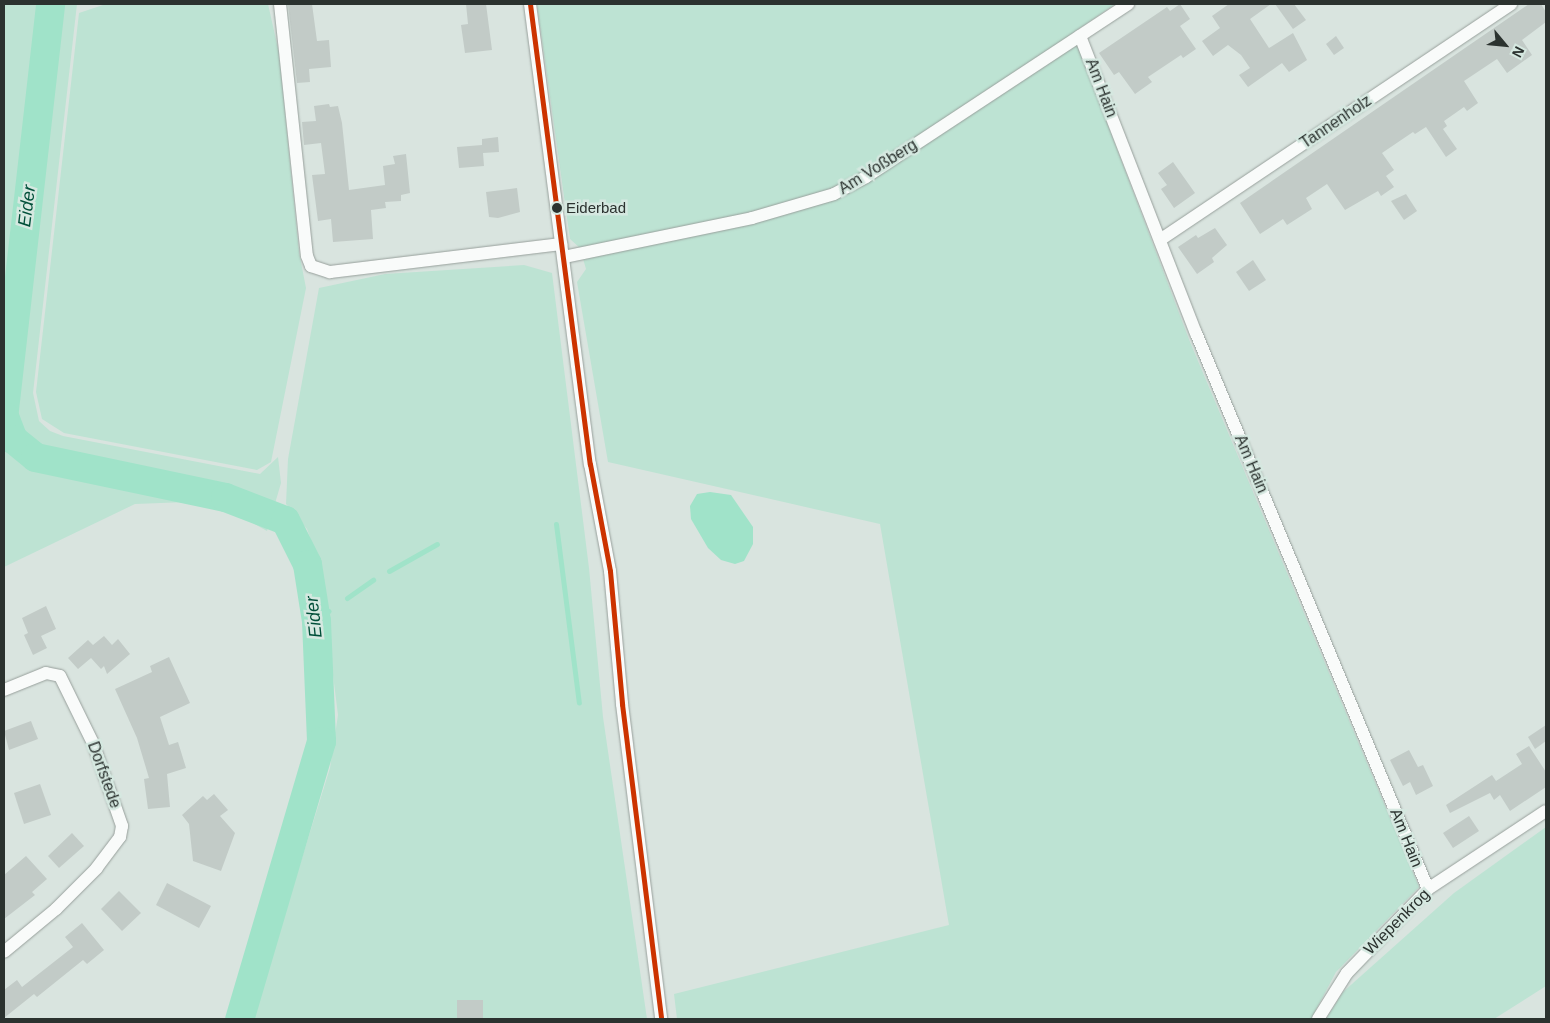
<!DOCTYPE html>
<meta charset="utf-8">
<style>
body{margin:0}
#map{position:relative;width:1550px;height:1023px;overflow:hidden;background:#d9e4df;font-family:Arial,sans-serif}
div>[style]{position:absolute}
.green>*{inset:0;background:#bde3d3}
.water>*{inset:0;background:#a0e3c9}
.stream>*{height:5px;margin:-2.5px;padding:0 2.5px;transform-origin:2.5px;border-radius:2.5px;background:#a0e3c9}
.river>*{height:29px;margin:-14.5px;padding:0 14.5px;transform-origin:14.5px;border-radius:14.5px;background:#a0e3c9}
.building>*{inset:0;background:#c2cbc7}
.roads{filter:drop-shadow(0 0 1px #979f9b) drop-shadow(0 0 1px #979f9b)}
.minor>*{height:12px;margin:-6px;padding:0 6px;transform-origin:6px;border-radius:6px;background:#f9fbfa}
.bus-1>*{height:5px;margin:-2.5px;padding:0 2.5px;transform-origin:2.5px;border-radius:2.5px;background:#c30}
.dots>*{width:14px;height:14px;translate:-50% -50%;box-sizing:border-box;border:2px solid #d5e8e0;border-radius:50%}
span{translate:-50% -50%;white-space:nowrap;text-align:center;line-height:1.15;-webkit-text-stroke:5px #d5e8e0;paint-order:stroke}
.bus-label{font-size:15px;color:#2b322f}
.left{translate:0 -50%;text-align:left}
.street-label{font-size:16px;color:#2b322f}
.water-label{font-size:18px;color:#004f39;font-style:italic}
.frame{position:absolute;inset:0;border:5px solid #2b322f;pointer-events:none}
.north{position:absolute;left:1480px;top:20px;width:50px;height:50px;-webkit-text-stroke:4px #d5e8e0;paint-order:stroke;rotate:118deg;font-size:14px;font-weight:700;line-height:20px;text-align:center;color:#2b322f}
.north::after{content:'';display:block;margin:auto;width:18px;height:22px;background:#2b322f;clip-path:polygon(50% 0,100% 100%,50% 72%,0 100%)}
</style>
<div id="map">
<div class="green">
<i style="clip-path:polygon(4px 4px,77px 4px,33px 393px,39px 421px,50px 431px,63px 436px,260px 474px,278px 457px,281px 483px,267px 531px,213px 501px,135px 504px,4px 567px)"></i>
<i style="clip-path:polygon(106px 4px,268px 4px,279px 53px,299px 252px,306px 288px,271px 462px,257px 470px,64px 433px,42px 419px,36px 392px,79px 13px)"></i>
<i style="clip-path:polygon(537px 4px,1115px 4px,1073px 33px,1190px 342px,1419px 887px,1336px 972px,1311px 1019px,677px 1019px,674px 994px,949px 925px,880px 524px,608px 462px,577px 282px,586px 269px,580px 248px,570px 239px)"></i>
<i style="clip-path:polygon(524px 265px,552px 273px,589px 568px,603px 717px,647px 1019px,252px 1019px,330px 768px,338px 715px,319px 563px,307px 529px,286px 504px,288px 459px,319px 288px,385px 274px)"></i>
<i style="clip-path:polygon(1546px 827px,1546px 986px,1494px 1019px,1326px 1019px,1343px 992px,1454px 893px)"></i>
</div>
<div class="water">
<i style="clip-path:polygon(710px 492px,731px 495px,753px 527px,753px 544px,744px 561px,735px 564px,721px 560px,708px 548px,691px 519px,690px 506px,697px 494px)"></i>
</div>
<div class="stream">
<i style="left:556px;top:524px;width:180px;rotate:82.7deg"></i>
<i style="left:389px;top:571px;width:55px;rotate:-29.4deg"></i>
<i style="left:347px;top:598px;width:32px;rotate:-35deg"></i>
<i style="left:316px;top:621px;width:16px;rotate:-38deg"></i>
</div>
<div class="river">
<i style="left:4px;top:409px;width:408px;rotate:-83.5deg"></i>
<i style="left:4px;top:416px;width:25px;rotate:69deg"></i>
<i style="left:13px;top:439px;width:28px;rotate:39deg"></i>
<i style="left:35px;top:457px;width:194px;rotate:11.9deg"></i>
<i style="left:225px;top:497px;width:64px;rotate:21deg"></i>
<i style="left:285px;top:520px;width:49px;rotate:63.4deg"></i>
<i style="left:307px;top:564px;width:58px;rotate:81deg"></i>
<i style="left:316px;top:621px;width:120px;rotate:87.6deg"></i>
<i style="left:321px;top:741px;width:290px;rotate:106.4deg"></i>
</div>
<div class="building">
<i style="clip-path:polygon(288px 4px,312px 4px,317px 41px,329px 40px,331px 67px,309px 69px,310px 82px,297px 83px)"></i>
<i style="clip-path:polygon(466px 4px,486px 4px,492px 50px,465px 53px,461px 25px,468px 24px)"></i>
<i style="clip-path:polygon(1180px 4px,1190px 19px,1180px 26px,1196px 49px,1183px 58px,1181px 55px,1148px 77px,1152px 82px,1135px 94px,1119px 72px,1114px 75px,1099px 53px,1167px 7px,1170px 11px)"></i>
<i style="clip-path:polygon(1229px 4px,1271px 4px,1250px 19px,1269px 48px,1293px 33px,1307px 60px,1289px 72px,1282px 63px,1248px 87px,1239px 75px,1250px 68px,1241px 55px,1228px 45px,1213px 56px,1202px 41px,1220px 28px,1212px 16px)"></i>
<i style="clip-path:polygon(1275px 4px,1294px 4px,1306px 20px,1293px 29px)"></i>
<i style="clip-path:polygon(1529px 4px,1541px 4px,1546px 12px,1546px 22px,1522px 40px,1532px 55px,1507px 73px,1497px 59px,1464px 81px,1478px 103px,1467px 111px,1464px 107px,1444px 121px,1447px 126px,1443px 129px,1457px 149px,1446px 157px,1426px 127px,1415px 134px,1413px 132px,1382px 153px,1394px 170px,1386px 176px,1394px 187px,1381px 196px,1378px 191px,1345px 210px,1327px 184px,1306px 198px,1312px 209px,1287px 225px,1283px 219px,1260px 234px,1240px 203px)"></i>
<i style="clip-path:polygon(1336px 36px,1344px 48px,1334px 55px,1326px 44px)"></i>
<i style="clip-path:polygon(329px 104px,330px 107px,338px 106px,342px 123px,349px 190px,385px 185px,383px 166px,395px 164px,393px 156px,406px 154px,410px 193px,401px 195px,401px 201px,385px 202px,386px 208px,371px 210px,373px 239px,333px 242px,331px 219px,318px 221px,312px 175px,325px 174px,321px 143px,304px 145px,302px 122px,316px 121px,314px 106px)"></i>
<i style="clip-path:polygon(498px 137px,499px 152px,483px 153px,484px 166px,459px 168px,457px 147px,482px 145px,482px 149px,482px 139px)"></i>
<i style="clip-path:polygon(1173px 162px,1195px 193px,1174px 208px,1161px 189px,1167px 185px,1158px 173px)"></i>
<i style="clip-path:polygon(517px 188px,520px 212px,498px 218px,489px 217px,486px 192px)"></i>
<i style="clip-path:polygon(1406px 194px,1417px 211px,1404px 220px,1391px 201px)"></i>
<i style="clip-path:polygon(1215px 228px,1227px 245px,1212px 258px,1214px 262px,1197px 274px,1178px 247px,1196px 235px,1198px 238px)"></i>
<i style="clip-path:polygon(1253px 260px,1266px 280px,1249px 291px,1236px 272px)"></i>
<i style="clip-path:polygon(46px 606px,56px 629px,41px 636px,47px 648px,33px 655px,24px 635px,28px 633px,22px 618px)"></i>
<i style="clip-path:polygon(104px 636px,112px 645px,118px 639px,130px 654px,107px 674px,104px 666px,101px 669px,91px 658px,78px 669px,68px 658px,88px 640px,93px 645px)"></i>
<i style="clip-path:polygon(169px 657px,190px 703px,160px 717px,169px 745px,178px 742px,186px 768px,167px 774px,170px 807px,148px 809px,144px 779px,149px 778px,137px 738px,115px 689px,152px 672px,150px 666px)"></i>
<i style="clip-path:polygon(31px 721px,38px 739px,9px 750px,4px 731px)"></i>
<i style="clip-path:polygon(1546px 725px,1546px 741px,1535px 749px,1528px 737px)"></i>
<i style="clip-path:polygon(1529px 746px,1546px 772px,1546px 787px,1510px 811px,1500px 795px,1494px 800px,1490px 793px,1450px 813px,1446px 805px,1492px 775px,1496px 781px,1522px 764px,1516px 754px)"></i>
<i style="clip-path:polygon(1409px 750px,1418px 767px,1423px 765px,1433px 786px,1416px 795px,1410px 782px,1403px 786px,1390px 760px)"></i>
<i style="clip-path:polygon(40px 784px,51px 815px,24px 824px,14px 793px)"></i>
<i style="clip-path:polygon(214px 794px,228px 810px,220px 816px,235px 833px,221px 871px,193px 861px,189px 824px,182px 815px,203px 796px,207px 800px)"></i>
<i style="clip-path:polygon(1469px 816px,1479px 831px,1453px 848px,1443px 833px)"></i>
<i style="clip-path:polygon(72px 833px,84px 846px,59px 868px,48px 856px)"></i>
<i style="clip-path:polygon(26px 856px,47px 879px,32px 892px,35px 895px,4px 919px,4px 875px)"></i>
<i style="clip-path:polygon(167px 883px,211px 906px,199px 928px,156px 905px)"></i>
<i style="clip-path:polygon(119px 891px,141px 913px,122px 931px,101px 909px)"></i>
<i style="clip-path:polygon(82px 923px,104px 950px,87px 964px,83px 960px,37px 997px,34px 994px,4px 1018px,4px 990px,17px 980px,22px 987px,73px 947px,65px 937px)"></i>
<i style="clip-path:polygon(457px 1000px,483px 1000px,483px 1019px,457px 1019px)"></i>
</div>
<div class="roads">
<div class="minor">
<i style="left:280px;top:4px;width:253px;rotate:83.9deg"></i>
<i style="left:307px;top:256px;width:11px;rotate:68deg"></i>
<i style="left:311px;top:266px;width:20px;rotate:18deg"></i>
<i style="left:330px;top:272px;width:233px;rotate:-6.9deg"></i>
<i style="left:530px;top:4px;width:464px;rotate:82.6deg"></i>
<i style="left:590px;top:464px;width:109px;rotate:79.4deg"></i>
<i style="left:610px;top:571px;width:134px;rotate:84.8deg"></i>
<i style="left:622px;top:704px;width:317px;rotate:82.9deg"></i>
<i style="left:1080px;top:36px;width:319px;rotate:68.7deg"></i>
<i style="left:1196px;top:333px;width:602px;rotate:67.35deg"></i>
<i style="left:1160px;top:240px;width:423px;rotate:-33.9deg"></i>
<i style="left:564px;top:257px;width:192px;rotate:-11.7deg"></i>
<i style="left:752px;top:218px;width:85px;rotate:-16.3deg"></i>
<i style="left:834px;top:194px;width:36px;rotate:-28deg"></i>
<i style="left:866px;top:177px;width:314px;rotate:-33.4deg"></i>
<i style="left:4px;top:690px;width:45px;rotate:-22deg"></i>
<i style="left:46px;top:673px;width:14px;rotate:12deg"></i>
<i style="left:60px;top:676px;width:75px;rotate:63.8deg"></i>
<i style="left:93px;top:743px;width:88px;rotate:70.7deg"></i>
<i style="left:122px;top:826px;width:11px;rotate:100deg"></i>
<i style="left:120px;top:837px;width:39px;rotate:127deg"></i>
<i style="left:97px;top:868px;width:58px;rotate:135deg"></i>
<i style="left:56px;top:909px;width:67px;rotate:140.4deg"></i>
<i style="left:1318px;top:1019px;width:54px;rotate:-57.8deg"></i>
<i style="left:1347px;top:973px;width:117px;rotate:-46deg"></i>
<i style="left:1428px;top:889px;width:141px;rotate:-33.5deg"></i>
</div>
</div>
<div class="bus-1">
<i style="left:530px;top:4px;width:464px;rotate:82.6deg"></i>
<i style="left:590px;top:464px;width:109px;rotate:79.4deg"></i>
<i style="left:610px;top:571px;width:134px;rotate:84.8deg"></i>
<i style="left:622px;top:704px;width:317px;rotate:82.9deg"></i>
</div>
<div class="dots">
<i style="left:557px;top:208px;background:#2b322f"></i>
</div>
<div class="bus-label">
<span class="left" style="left:566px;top:208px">Eiderbad</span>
</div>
<div class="street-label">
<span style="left:1101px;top:88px;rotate:69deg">Am Hain</span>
<span style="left:1336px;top:122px;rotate:-34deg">Tannenholz</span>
<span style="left:878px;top:167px;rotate:-32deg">Am Voßberg</span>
<span style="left:1251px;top:464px;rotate:67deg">Am Hain</span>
<span style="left:104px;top:775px;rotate:70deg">Dorfstede</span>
<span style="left:1406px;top:838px;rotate:68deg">Am Hain</span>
<span style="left:1397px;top:922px;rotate:-45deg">Wiepenkrog</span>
</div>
<div class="water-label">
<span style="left:27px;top:206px;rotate:-83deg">Eider</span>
<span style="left:314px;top:617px;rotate:-96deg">Eider</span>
</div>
<div class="frame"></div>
<div class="north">N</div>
</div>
